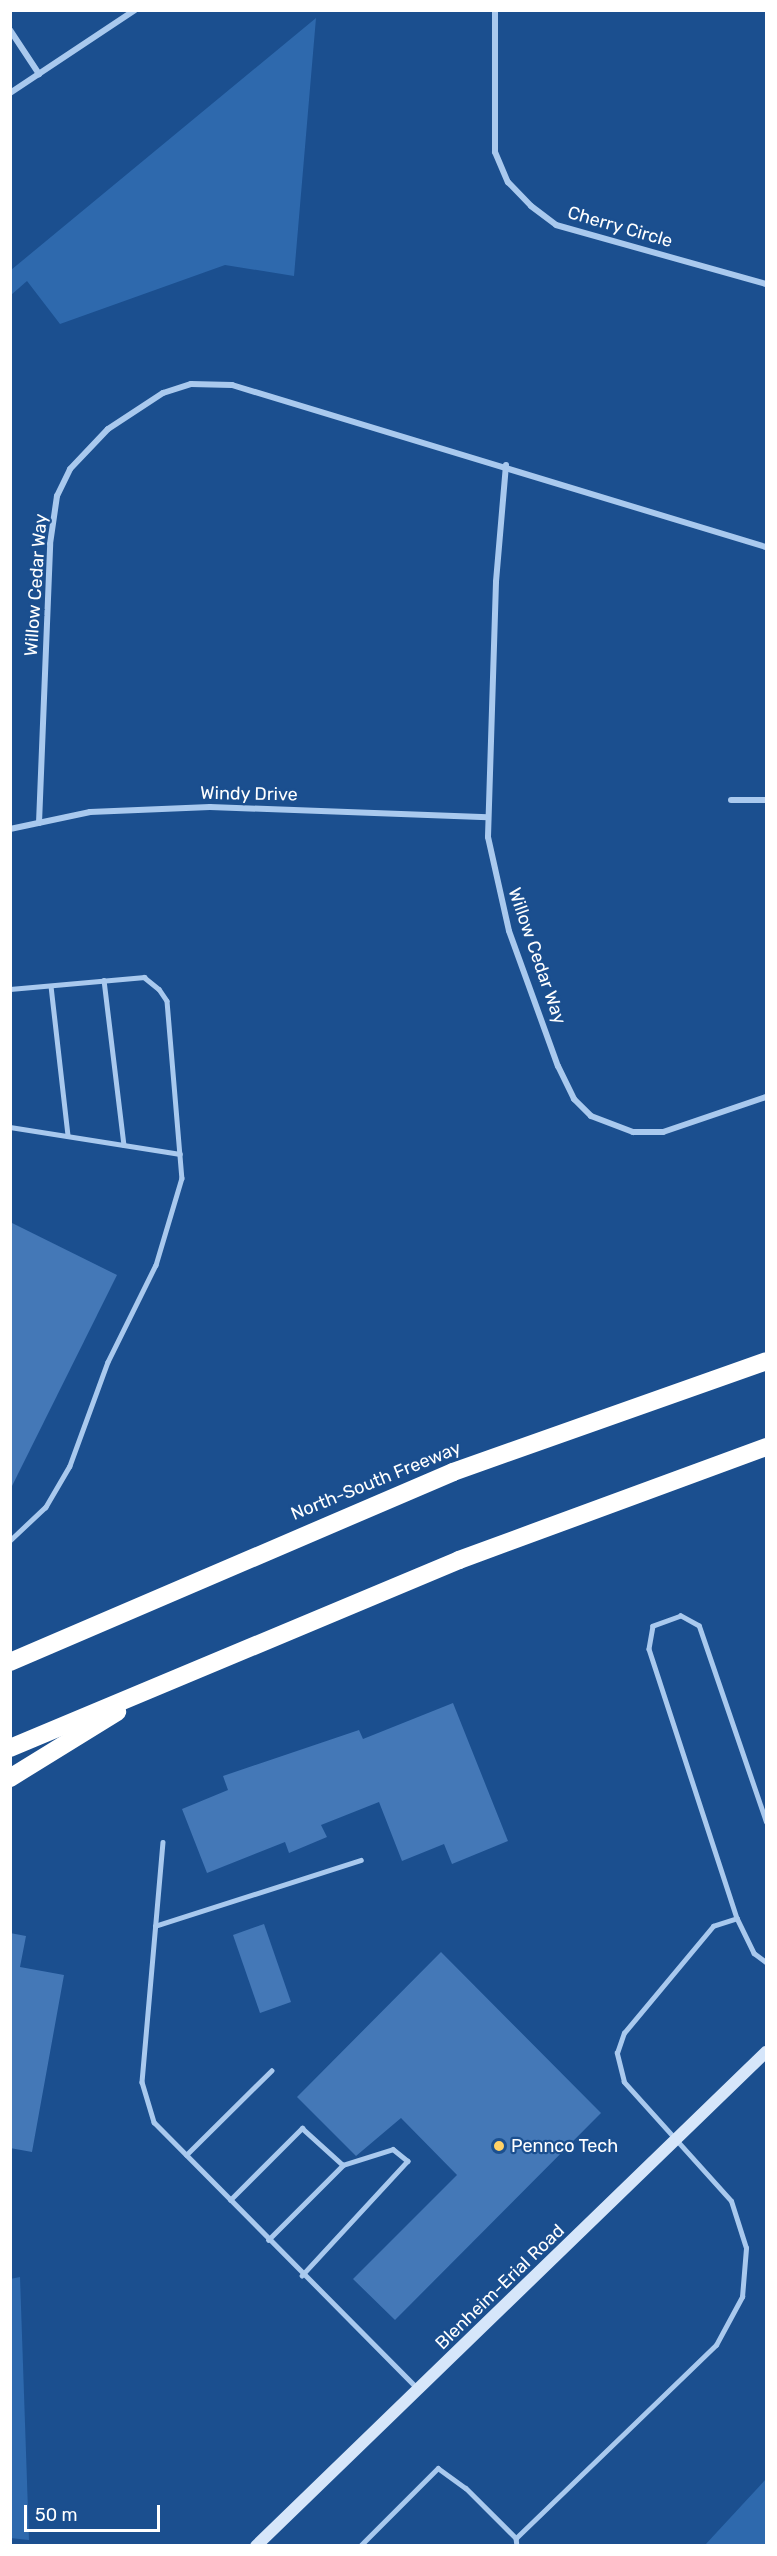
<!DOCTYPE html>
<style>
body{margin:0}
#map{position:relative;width:777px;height:2556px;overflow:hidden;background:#1b4f8f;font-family:Rubik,sans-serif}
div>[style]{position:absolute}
.green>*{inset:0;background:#2e69ad}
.building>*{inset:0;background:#4478b7}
.lane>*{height:4.5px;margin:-2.25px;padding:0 2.25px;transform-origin:2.25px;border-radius:2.25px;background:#a9c9ee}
.street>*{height:6px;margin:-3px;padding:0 3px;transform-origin:3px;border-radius:3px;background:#a9c9ee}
.secondary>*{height:12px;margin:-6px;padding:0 6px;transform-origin:6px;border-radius:6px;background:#d6e6fa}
.highway>*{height:18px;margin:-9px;padding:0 9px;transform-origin:9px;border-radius:9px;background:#fff}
.dots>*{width:16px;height:16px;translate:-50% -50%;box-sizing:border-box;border:3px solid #1b4f8f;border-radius:50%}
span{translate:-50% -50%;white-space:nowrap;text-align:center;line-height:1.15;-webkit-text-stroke:4.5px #1b4f8f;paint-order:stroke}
.street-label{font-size:18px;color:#fff}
.poi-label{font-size:18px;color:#fff}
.left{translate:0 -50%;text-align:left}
.frame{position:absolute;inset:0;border:12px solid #fff;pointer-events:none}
.scale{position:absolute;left:24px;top:2505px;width:136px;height:27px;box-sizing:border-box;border:3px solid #fff;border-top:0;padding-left:8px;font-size:18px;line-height:21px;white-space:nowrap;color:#fff;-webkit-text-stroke:4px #1b4f8f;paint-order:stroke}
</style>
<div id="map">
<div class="green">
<i style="clip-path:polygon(316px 18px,294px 276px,225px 265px,60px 324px,27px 281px,11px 295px,11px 270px)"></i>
<i style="clip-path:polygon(20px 2277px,29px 2540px,10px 2538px,10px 2279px)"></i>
<i style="clip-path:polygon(766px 2479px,766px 2545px,705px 2545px)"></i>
</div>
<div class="building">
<i style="clip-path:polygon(10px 1222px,117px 1275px,10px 1490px)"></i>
<i style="clip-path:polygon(453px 1703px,508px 1841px,452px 1864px,444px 1844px,402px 1861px,379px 1802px,321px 1825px,327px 1837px,289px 1853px,285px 1842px,207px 1873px,182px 1809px,228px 1790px,223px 1776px,359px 1730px,363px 1739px)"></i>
<i style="clip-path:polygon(264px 1924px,291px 2002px,260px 2013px,233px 1935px)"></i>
<i style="clip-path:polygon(10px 1933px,26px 1936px,20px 1967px,64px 1975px,32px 2152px,10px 2148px)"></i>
<i style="clip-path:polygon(441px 1952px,601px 2113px,395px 2320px,353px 2279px,457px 2175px,401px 2118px,356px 2156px,297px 2097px)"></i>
</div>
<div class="lane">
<i style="left:104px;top:980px;width:166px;rotate:83.1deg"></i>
<i style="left:51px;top:986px;width:151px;rotate:83.5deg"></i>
<i style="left:10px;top:989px;width:135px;rotate:-5.1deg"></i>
<i style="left:144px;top:977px;width:19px;rotate:39deg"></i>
<i style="left:159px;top:989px;width:14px;rotate:56deg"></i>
<i style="left:167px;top:1001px;width:178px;rotate:85.2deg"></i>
<i style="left:182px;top:1178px;width:91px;rotate:106.6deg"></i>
<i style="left:156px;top:1265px;width:108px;rotate:116.3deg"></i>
<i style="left:108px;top:1362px;width:111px;rotate:110.1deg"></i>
<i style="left:70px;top:1466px;width:48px;rotate:120.3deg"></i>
<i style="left:46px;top:1507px;width:50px;rotate:136.6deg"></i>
<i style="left:10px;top:1127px;width:172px;rotate:9deg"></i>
<i style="left:766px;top:1822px;width:207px;rotate:-108.9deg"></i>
<i style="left:699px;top:1626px;width:21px;rotate:-151deg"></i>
<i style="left:681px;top:1616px;width:30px;rotate:160deg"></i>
<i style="left:653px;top:1626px;width:23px;rotate:100deg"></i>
<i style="left:649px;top:1649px;width:283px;rotate:71.9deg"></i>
<i style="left:737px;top:1918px;width:39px;rotate:64deg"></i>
<i style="left:754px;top:1953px;width:15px;rotate:37deg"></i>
<i style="left:163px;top:1842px;width:241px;rotate:95deg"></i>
<i style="left:142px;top:2082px;width:42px;rotate:73.3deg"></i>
<i style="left:154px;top:2122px;width:374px;rotate:45.3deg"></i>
<i style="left:155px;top:1926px;width:216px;rotate:-17.8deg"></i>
<i style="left:186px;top:2155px;width:120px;rotate:-44.7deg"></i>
<i style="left:230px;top:2200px;width:102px;rotate:-45deg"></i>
<i style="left:302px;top:2128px;width:55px;rotate:42.1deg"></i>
<i style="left:268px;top:2240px;width:106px;rotate:-45deg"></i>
<i style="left:343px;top:2165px;width:52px;rotate:-17.7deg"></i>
<i style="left:393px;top:2149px;width:19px;rotate:39deg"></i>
<i style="left:408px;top:2161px;width:156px;rotate:132.7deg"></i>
<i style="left:516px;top:2538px;width:278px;rotate:-44deg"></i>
<i style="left:716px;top:2345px;width:55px;rotate:-61.6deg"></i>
<i style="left:742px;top:2297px;width:49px;rotate:-85.3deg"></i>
<i style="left:746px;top:2248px;width:49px;rotate:-107.7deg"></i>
<i style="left:731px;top:2201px;width:160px;rotate:-132deg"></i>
<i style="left:624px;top:2082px;width:30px;rotate:-104deg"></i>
<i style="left:617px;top:2053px;width:21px;rotate:-71deg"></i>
<i style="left:624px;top:2033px;width:139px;rotate:-50.2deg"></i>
<i style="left:713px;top:1926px;width:25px;rotate:-18deg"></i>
<i style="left:360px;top:2546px;width:110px;rotate:-45deg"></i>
<i style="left:438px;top:2468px;width:34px;rotate:36deg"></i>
<i style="left:466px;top:2488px;width:71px;rotate:45deg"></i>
<i style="left:516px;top:2538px;width:8px;rotate:83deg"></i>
</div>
<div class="street">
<i style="left:495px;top:10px;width:142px;rotate:90deg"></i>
<i style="left:495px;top:152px;width:33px;rotate:67deg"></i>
<i style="left:508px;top:182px;width:33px;rotate:46deg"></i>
<i style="left:531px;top:206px;width:31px;rotate:37deg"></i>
<i style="left:556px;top:225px;width:218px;rotate:15.7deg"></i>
<i style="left:10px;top:30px;width:53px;rotate:56.6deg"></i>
<i style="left:10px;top:93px;width:150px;rotate:-33.6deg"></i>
<i style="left:506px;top:465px;width:117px;rotate:94.9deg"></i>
<i style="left:496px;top:582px;width:255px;rotate:91.8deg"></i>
<i style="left:488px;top:837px;width:96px;rotate:77.4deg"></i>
<i style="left:509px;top:931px;width:144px;rotate:70.1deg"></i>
<i style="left:558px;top:1066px;width:37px;rotate:64deg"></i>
<i style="left:574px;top:1099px;width:24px;rotate:45deg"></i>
<i style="left:591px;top:1116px;width:45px;rotate:20.9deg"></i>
<i style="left:633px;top:1132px;width:30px"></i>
<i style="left:663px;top:1132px;width:109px;rotate:-18.8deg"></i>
<i style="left:731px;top:800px;width:35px"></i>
<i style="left:39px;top:823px;width:279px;rotate:-87.7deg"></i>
<i style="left:50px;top:544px;width:49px;rotate:-81.7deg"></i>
<i style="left:57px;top:496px;width:30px;rotate:-64deg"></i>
<i style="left:70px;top:469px;width:55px;rotate:-46.5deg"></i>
<i style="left:108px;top:429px;width:66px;rotate:-33.2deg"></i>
<i style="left:163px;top:393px;width:29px;rotate:-18deg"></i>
<i style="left:191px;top:384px;width:41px;rotate:1.4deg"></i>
<i style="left:232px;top:385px;width:558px;rotate:16.88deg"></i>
<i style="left:10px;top:829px;width:82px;rotate:-12deg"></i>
<i style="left:90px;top:812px;width:120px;rotate:-2.4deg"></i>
<i style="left:210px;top:807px;width:278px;rotate:2.1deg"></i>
</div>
<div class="secondary">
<i style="left:256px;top:2546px;width:710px;rotate:-44.09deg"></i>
</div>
<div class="highway">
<i style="left:10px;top:1662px;width:482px;rotate:-23.2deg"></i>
<i style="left:453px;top:1472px;width:332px;rotate:-19.5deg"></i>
<i style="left:10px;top:1748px;width:487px;rotate:-22.7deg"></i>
<i style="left:459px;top:1560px;width:327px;rotate:-20.2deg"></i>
<i style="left:10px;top:1778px;width:126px;rotate:-31.7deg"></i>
</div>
<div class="dots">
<i style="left:499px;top:2146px;background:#ffd166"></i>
</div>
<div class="street-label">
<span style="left:620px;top:227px;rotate:16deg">Cherry Circle</span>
<span style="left:36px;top:585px;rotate:-86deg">Willow Cedar Way</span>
<span style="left:249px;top:794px;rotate:1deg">Windy Drive</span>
<span style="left:537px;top:956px;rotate:71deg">Willow Cedar Way</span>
<span style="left:376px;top:1481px;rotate:-22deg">North-South Freeway</span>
<span style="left:500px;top:2287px;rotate:-44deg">Blenheim-Erial Road</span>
</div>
<div class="poi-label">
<span class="left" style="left:511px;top:2146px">Pennco Tech</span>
</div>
<div class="frame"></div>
<div class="scale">50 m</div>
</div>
